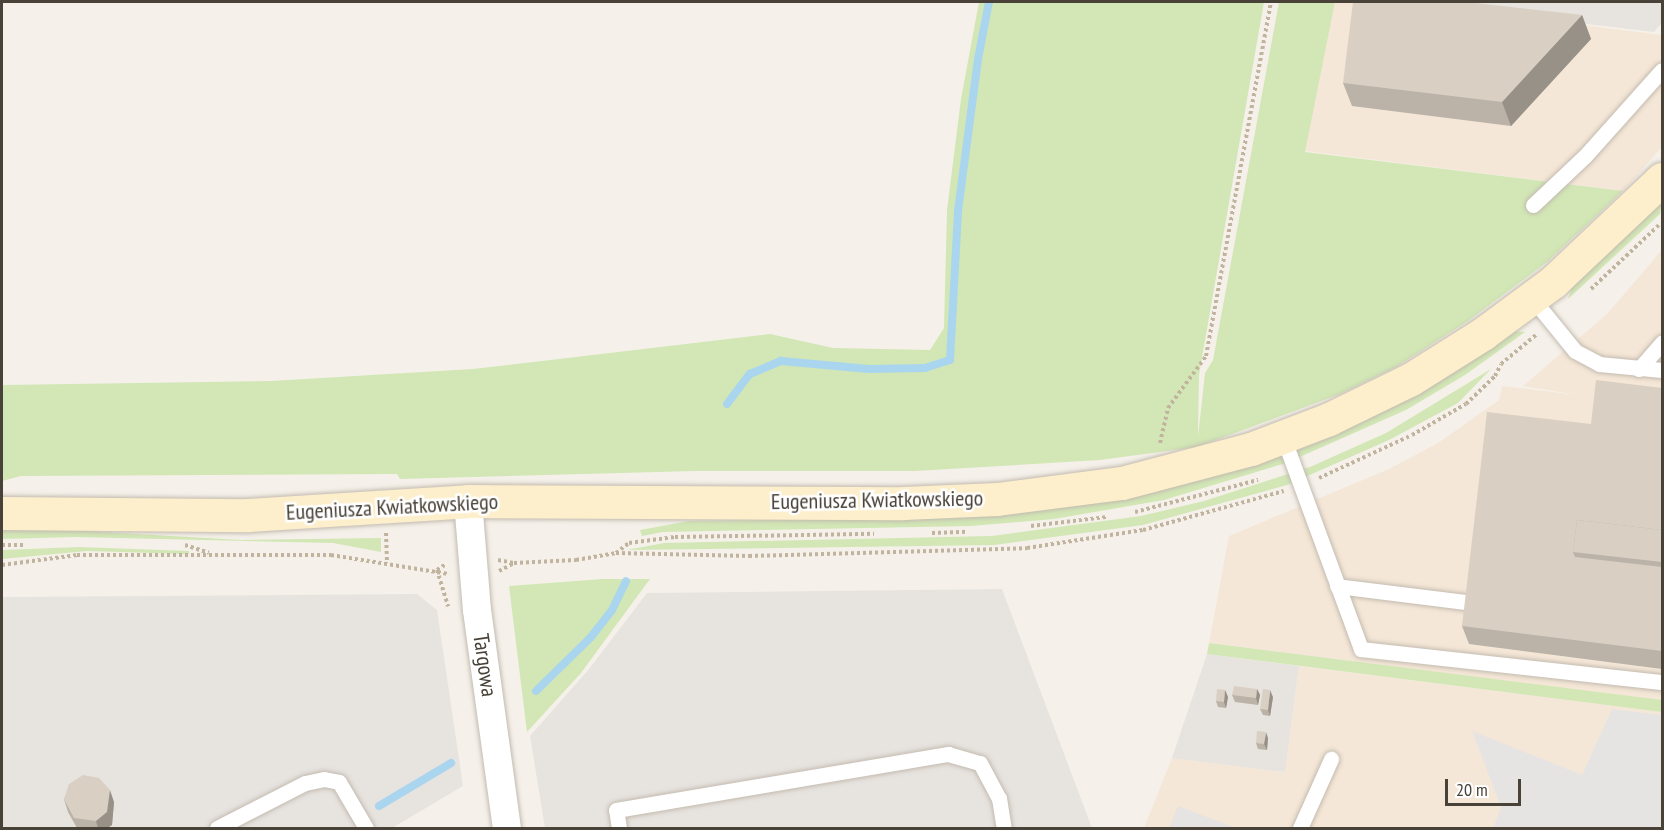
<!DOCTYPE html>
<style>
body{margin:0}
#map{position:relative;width:1664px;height:830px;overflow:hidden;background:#f5f1ea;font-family:"PT Sans Narrow",sans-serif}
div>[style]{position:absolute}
.commercial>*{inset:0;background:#f5e7d7}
.industrial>*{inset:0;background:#e7e3df}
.green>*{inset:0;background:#d2e7b5}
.parking>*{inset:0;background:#e6e4e2}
.stream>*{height:8px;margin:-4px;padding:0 4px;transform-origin:4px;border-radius:4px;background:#aad5ee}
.path>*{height:4px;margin-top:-2px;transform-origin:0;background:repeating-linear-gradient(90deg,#c1b49f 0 3px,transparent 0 6px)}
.roads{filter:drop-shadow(0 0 2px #c3bbb0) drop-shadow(0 0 2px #c3bbb0)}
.service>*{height:15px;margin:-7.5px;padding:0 7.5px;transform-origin:7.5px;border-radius:7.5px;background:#fff}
.minor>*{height:28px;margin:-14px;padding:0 14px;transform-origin:14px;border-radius:14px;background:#fff}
.secondary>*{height:33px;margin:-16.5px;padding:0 16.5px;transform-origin:16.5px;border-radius:16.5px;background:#fdefcc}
.wall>*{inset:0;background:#bbb2a8}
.shaded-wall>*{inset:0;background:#989188}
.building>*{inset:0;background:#d9cfc3}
span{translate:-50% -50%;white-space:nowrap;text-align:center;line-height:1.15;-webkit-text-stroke:5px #fff;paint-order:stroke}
.street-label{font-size:22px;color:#484238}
.frame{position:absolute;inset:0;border:3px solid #484238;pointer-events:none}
.scale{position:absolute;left:1445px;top:779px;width:76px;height:27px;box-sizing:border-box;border:3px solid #484238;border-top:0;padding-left:8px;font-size:18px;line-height:21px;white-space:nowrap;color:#484238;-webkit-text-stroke:4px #fff;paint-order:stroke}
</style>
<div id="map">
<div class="commercial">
<i style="clip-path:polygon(1335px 2px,1401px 2px,1662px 35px,1662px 147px,1623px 191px,1304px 151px)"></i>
<i style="clip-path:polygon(1662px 250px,1662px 701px,1209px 643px,1229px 536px,1389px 469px,1438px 443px,1499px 400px,1502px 386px,1578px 395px,1523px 386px,1607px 314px)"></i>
<i style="clip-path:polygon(1299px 666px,1662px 712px,1662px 828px,1144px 828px,1172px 758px,1285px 772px)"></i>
</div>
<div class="industrial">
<i style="clip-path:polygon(1401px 2px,1662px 2px,1662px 23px,1654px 32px)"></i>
<i style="clip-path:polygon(1002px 589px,1092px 828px,545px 828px,530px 736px,589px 669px,647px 593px)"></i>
<i style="clip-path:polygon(417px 594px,437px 610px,463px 786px,392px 828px,2px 828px,2px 597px)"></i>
<i style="clip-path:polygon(1207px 654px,1299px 666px,1285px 772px,1172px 758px)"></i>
</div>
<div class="green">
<i style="clip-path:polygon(979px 2px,1264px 2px,1199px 375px,1198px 437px,1205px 373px,1213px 360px,1279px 2px,1335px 2px,1305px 152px,1623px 191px,1547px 262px,1468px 321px,1396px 367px,1340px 394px,1197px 447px,1100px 460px,915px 471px,695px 471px,400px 479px,397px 474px,21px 476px,2px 481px,2px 385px,271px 381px,473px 369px,770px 334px,833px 348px,930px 350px,944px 328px,947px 210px,961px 99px)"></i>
<i style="clip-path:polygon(1662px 201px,1660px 214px,1568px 299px,1573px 284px)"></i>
<i style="clip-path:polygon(1512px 331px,1525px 332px,1465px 375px,1406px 410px,1286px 463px,1164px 500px,1054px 519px,971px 526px,663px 532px,642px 536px,640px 530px,689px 521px,938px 518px,1015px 513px,1152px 493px,1294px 450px)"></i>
<i style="clip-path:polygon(1491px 369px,1458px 403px,1389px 440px,1287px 485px,1143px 525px,994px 545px,627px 550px,664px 543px,992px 536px,1141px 516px,1204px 501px,1310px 467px,1386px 433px)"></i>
<i style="clip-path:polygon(49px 529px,241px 540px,381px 538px,381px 552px,333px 543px,75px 537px,2px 539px,2px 530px)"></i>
<i style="clip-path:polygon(79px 547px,189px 551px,189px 554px,87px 551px,2px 559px,2px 550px)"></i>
<i style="clip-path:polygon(603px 579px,650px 579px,581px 673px,527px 732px,509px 586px)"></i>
<i style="clip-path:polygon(1209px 643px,1662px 700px,1662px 712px,1207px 654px)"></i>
</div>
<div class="parking">
<i style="clip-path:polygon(1612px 709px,1662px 715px,1662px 828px,1493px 828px,1501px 807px,1472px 731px,1582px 775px)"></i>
<i style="clip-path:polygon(1178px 806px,1236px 828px,1169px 828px)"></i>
</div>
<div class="stream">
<i style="left:727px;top:404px;width:38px;rotate:-53deg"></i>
<i style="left:750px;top:374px;width:34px;rotate:-23deg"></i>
<i style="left:781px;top:361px;width:88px;rotate:5.2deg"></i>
<i style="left:869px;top:369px;width:56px;rotate:-1deg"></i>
<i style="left:925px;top:368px;width:26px;rotate:-18deg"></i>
<i style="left:950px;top:360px;width:149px;rotate:-86.9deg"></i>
<i style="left:958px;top:211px;width:153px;rotate:-82.5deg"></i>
<i style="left:978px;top:59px;width:58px;rotate:-79.1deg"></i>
<i style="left:536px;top:691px;width:77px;rotate:-44.5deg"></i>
<i style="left:591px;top:637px;width:34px;rotate:-52deg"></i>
<i style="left:612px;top:610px;width:32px;rotate:-64deg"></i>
<i style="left:379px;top:806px;width:84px;rotate:-30.8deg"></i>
</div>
<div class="path">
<i style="left:1591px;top:289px;width:95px;rotate:-43.3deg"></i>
<i style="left:1160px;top:443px;width:36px;rotate:-77deg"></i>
<i style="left:1168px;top:408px;width:64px;rotate:-53.8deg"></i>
<i style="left:1206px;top:356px;width:360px;rotate:-79.6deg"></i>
<i style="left:1319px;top:478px;width:102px;rotate:-24.8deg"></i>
<i style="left:1412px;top:435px;width:62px;rotate:-29.9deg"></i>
<i style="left:1466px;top:404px;width:40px;rotate:-44deg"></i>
<i style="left:1495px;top:376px;width:13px;rotate:-63deg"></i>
<i style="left:1501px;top:364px;width:47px;rotate:-39.8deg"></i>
<i style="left:1135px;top:512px;width:127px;rotate:-14.6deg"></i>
<i style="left:1031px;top:526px;width:77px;rotate:-6.8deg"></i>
<i style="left:386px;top:533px;width:28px;rotate:88deg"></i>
<i style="left:932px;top:533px;width:35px;rotate:-2deg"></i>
<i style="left:2px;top:545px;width:23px"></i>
<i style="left:185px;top:545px;width:25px;rotate:18deg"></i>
<i style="left:616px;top:553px;width:16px;rotate:-38deg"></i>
<i style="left:629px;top:543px;width:46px;rotate:-7.4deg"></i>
<i style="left:675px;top:537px;width:199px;rotate:-0.9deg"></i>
<i style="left:498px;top:560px;width:16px;rotate:11deg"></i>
<i style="left:514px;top:563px;width:62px;rotate:-2.8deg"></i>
<i style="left:576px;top:560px;width:41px;rotate:-9.9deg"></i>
<i style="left:616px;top:553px;width:133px;rotate:1.3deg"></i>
<i style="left:749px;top:556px;width:278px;rotate:-1.6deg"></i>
<i style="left:1027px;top:548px;width:117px;rotate:-8.8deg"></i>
<i style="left:1143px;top:530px;width:146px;rotate:-15.5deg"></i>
<i style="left:2px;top:565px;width:76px;rotate:-7.6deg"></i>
<i style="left:77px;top:555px;width:254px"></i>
<i style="left:331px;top:555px;width:119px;rotate:9.2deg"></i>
<i style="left:437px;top:570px;width:11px;rotate:-34deg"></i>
<i style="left:437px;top:570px;width:38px;rotate:73deg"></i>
<i style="left:499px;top:571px;width:17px;rotate:-28deg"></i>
</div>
<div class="roads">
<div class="service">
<i style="left:1533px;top:205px;width:71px;rotate:-43.3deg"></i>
<i style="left:1585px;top:156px;width:115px;rotate:-48.2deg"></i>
<i style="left:1532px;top:298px;width:68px;rotate:50.9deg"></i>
<i style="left:1575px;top:351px;width:27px;rotate:28deg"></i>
<i style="left:1599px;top:364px;width:63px;rotate:5.4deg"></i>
<i style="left:1639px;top:369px;width:35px;rotate:-49deg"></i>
<i style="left:1283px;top:437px;width:226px;rotate:69.8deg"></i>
<i style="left:1361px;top:649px;width:303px;rotate:6.3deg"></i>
<i style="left:1337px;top:586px;width:138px;rotate:7.1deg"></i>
<i style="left:217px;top:828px;width:99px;rotate:-27.1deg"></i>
<i style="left:305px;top:783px;width:19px;rotate:-12deg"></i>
<i style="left:324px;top:779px;width:15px;rotate:11deg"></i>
<i style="left:339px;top:782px;width:53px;rotate:59.6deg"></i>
<i style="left:619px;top:828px;width:18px;rotate:-99deg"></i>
<i style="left:616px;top:810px;width:337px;rotate:-9.6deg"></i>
<i style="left:948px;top:754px;width:33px;rotate:16deg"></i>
<i style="left:980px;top:763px;width:40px;rotate:62deg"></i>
<i style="left:999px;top:798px;width:30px;rotate:81deg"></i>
<i style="left:1300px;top:828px;width:76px;rotate:-65.8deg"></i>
</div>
<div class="minor">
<i style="left:468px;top:501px;width:109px;rotate:85.3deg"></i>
<i style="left:477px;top:610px;width:220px;rotate:82.2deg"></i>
</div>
<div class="secondary">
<i style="left:2px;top:513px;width:246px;rotate:0.5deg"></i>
<i style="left:248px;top:515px;width:220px;rotate:-3.6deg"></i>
<i style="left:468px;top:501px;width:435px;rotate:0.3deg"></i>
<i style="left:903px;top:503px;width:94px;rotate:-2.4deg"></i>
<i style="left:997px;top:499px;width:126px;rotate:-7.3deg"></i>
<i style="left:1122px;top:483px;width:133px;rotate:-14.8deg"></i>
<i style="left:1251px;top:449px;width:84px;rotate:-21deg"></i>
<i style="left:1329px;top:419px;width:91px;rotate:-26deg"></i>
<i style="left:1411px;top:379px;width:86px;rotate:-32.2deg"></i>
<i style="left:1484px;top:333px;width:86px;rotate:-36.5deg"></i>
<i style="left:1553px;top:282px;width:150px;rotate:-43.4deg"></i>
</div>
</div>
<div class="wall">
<i style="clip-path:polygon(1582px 15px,1591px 39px,1511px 126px,1352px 106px,1343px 83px)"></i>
<i style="clip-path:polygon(1662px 388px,1662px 669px,1469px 644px,1462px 626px,1591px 424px)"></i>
<i style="clip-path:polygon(1257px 689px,1260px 695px,1258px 705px,1235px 702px,1232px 695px)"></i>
<i style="clip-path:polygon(1225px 690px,1228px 697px,1226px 708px,1218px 707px,1216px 701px)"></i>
<i style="clip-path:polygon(1273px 697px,1270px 716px,1263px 715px,1260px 709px)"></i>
<i style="clip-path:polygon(1268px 738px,1267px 750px,1258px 749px,1256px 743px)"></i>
<i style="clip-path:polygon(64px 799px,114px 802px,112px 825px,107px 828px,77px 828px,68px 812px)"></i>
</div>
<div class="shaded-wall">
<i style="clip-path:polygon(1582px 15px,1591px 39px,1511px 126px,1502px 102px)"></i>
<i style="clip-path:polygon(1257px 689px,1260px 695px,1258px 705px,1256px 698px)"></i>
<i style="clip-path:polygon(1225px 690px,1228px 697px,1226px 708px,1224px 702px)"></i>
<i style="clip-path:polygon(1270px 690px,1273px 697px,1270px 716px,1268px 710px)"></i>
<i style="clip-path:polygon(1266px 732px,1268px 738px,1267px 750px,1264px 744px)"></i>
<i style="clip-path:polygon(110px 790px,114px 802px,112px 825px,107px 828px,98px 828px,96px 821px)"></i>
</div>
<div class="building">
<i style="clip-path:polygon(1353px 2px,1466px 2px,1582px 15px,1502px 102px,1343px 83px)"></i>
<i style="clip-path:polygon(1596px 380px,1662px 388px,1662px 530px,1577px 520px,1573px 552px,1575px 557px,1662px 567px,1662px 651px,1462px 626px,1487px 412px,1591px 424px)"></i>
<i style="clip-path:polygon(1577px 520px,1662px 530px,1662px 562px,1573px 552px)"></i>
<i style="clip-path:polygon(1234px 686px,1257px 689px,1256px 698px,1232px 695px)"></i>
<i style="clip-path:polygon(1217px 689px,1225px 690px,1224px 702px,1216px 701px)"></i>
<i style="clip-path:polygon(1263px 689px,1270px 690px,1268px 710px,1260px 709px)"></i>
<i style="clip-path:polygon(1257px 731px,1266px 732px,1264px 744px,1256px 743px)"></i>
<i style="clip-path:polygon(83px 775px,99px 778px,110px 790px,107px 812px,96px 821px,74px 818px,64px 799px,69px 784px)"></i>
</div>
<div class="street-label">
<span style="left:877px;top:500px;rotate:-1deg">Eugeniusza Kwiatkowskiego</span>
<span style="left:392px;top:507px;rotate:-3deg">Eugeniusza Kwiatkowskiego</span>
<span style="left:485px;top:665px;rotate:82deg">Targowa</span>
</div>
<div class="frame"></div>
<div class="scale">20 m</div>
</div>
